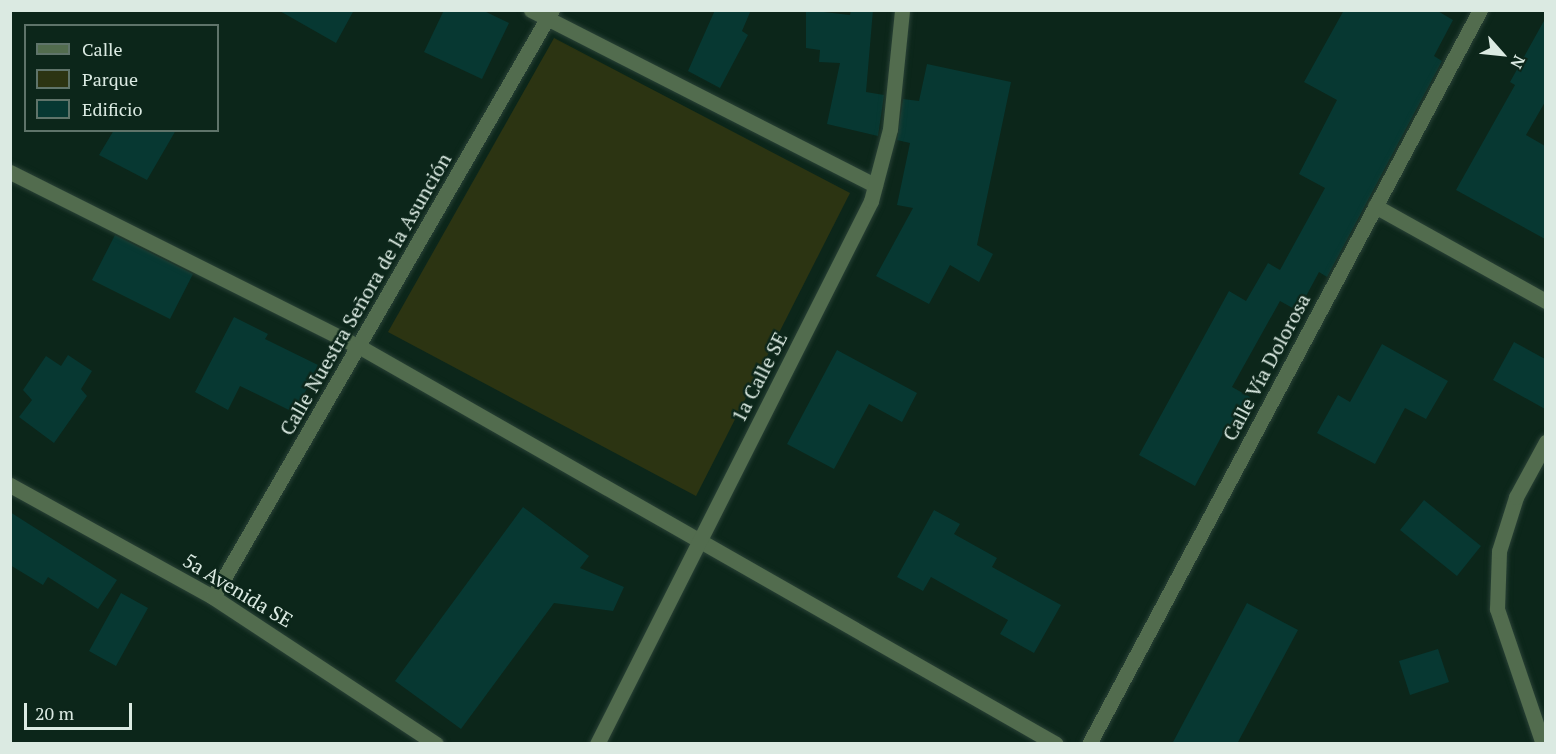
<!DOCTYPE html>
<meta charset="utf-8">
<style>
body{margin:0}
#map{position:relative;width:1556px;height:754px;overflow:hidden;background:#0c261a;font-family:"PT Serif",serif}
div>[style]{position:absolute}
.green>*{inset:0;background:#2c3412}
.building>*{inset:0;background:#073832}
.roads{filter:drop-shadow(0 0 2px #294136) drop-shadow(0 0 2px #294136)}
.minor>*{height:15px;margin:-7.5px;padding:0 7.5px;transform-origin:7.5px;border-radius:7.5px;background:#526c4e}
span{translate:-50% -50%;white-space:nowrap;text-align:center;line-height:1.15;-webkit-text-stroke:5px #0c261a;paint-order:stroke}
.street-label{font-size:20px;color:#dbeae2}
.frame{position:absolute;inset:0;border:12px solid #dbeae2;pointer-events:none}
.legend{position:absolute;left:24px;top:24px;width:195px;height:108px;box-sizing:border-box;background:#0c261a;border:2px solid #5f746a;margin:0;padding:8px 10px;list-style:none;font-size:18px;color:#dbeae2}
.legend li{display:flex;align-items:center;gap:12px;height:30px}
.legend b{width:30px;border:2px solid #5f746a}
.north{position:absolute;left:1472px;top:24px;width:60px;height:60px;-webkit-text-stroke:4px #0c261a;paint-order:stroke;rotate:117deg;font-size:16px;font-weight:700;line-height:24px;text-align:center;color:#dbeae2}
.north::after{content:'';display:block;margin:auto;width:21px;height:27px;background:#dbeae2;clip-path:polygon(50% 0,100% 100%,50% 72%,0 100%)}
.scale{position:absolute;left:24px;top:703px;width:108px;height:27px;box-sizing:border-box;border:3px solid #dbeae2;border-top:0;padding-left:8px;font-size:18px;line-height:21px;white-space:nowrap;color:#dbeae2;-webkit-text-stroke:4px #0c261a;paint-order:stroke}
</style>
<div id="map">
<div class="green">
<i style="clip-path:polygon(554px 38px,850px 193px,696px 496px,388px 332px)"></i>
</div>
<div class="building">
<i style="clip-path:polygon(278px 10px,354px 10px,336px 43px)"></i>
<i style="clip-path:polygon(444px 10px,482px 10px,509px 23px,482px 79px,424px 52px)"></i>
<i style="clip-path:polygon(715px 10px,751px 10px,742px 31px,748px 35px,720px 88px,688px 71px)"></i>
<i style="clip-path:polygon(806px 10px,850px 15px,851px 10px,873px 10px,866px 92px,884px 95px,878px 136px,827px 124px,840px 63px,819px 62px,820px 50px,806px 48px)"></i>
<i style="clip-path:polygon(1344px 10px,1436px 10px,1453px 20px,1434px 56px,1442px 61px,1327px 277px,1319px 272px,1298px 311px,1280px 301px,1232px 387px,1250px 397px,1231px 431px,1226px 428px,1195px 486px,1139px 455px,1229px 291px,1246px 301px,1268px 263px,1280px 270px,1325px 188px,1299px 174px,1337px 100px,1304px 82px)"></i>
<i style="clip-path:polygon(1545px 19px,1545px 102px,1526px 135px,1545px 146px,1545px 239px,1456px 190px,1515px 85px,1510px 82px)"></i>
<i style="clip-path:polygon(927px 64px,1011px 82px,977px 245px,993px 254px,979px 282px,950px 265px,929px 304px,876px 276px,913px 208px,897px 205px,910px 143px,897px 140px,903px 99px,919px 101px)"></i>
<i style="clip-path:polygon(114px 130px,176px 130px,147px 180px,99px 155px)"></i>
<i style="clip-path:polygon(115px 235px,193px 274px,170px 319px,92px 280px)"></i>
<i style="clip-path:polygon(234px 317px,268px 334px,265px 339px,318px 365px,295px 413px,240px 386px,228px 410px,195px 392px)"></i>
<i style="clip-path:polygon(1514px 342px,1545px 359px,1545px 409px,1493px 380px)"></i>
<i style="clip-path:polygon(1382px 344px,1448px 381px,1426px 419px,1405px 408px,1375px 464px,1317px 433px,1338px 395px,1350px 402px)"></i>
<i style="clip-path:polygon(837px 350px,917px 393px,902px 422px,869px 404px,834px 469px,787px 444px)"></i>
<i style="clip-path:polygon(68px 355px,92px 371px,81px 389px,87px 396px,54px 443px,19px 417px,32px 400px,23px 390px,46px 356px,61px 366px)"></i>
<i style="clip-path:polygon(1424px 500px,1481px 546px,1457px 576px,1400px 530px)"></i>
<i style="clip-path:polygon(523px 507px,589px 556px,580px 568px,624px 587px,613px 611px,554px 603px,461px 729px,395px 681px)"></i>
<i style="clip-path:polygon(934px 510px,960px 524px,954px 534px,997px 558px,992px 567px,1061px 605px,1034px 653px,1000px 634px,1008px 620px,931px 577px,923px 591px,897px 577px)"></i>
<i style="clip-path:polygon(10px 512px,117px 580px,98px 609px,48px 577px,43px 585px,10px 565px)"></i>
<i style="clip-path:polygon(121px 593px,148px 608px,116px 666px,89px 651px)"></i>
<i style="clip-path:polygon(1247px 603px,1298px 630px,1237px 744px,1172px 744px)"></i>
<i style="clip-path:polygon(1438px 649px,1449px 682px,1410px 695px,1399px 661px)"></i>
</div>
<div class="roads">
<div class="minor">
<i style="left:531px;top:10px;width:386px;rotate:27deg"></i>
<i style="left:10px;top:172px;width:391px;rotate:26.6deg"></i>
<i style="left:360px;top:347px;width:801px;rotate:29.7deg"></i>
<i style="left:1375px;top:206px;width:196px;rotate:29.1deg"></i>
<i style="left:10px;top:485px;width:232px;rotate:28.9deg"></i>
<i style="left:213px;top:597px;width:267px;rotate:33.4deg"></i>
<i style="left:213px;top:597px;width:678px;rotate:-59.99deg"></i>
<i style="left:597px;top:744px;width:608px;rotate:-63.22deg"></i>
<i style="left:871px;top:201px;width:74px;rotate:-75.2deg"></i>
<i style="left:890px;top:129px;width:120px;rotate:-84.2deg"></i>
<i style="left:1089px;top:744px;width:832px;rotate:-61.96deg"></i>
<i style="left:1543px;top:744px;width:143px;rotate:-108.8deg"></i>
<i style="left:1497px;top:609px;width:58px;rotate:-88deg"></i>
<i style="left:1499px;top:551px;width:57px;rotate:-72.5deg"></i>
<i style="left:1516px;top:497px;width:63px;rotate:-61.4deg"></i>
</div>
</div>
<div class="street-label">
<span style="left:365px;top:294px;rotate:-60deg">Calle Nuestra Señora de la Asunción</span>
<span style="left:1266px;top:367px;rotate:-62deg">Calle Vía Dolorosa</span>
<span style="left:759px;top:377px;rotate:-63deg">1a Calle SE</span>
<span style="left:238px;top:590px;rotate:31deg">5a Avenida SE</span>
</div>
<div class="frame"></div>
<ul class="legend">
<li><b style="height:8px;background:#526c4e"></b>Calle</li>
<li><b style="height:16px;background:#2c3412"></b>Parque</li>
<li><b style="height:16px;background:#073832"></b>Edificio</li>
</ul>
<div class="north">N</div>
<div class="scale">20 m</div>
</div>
